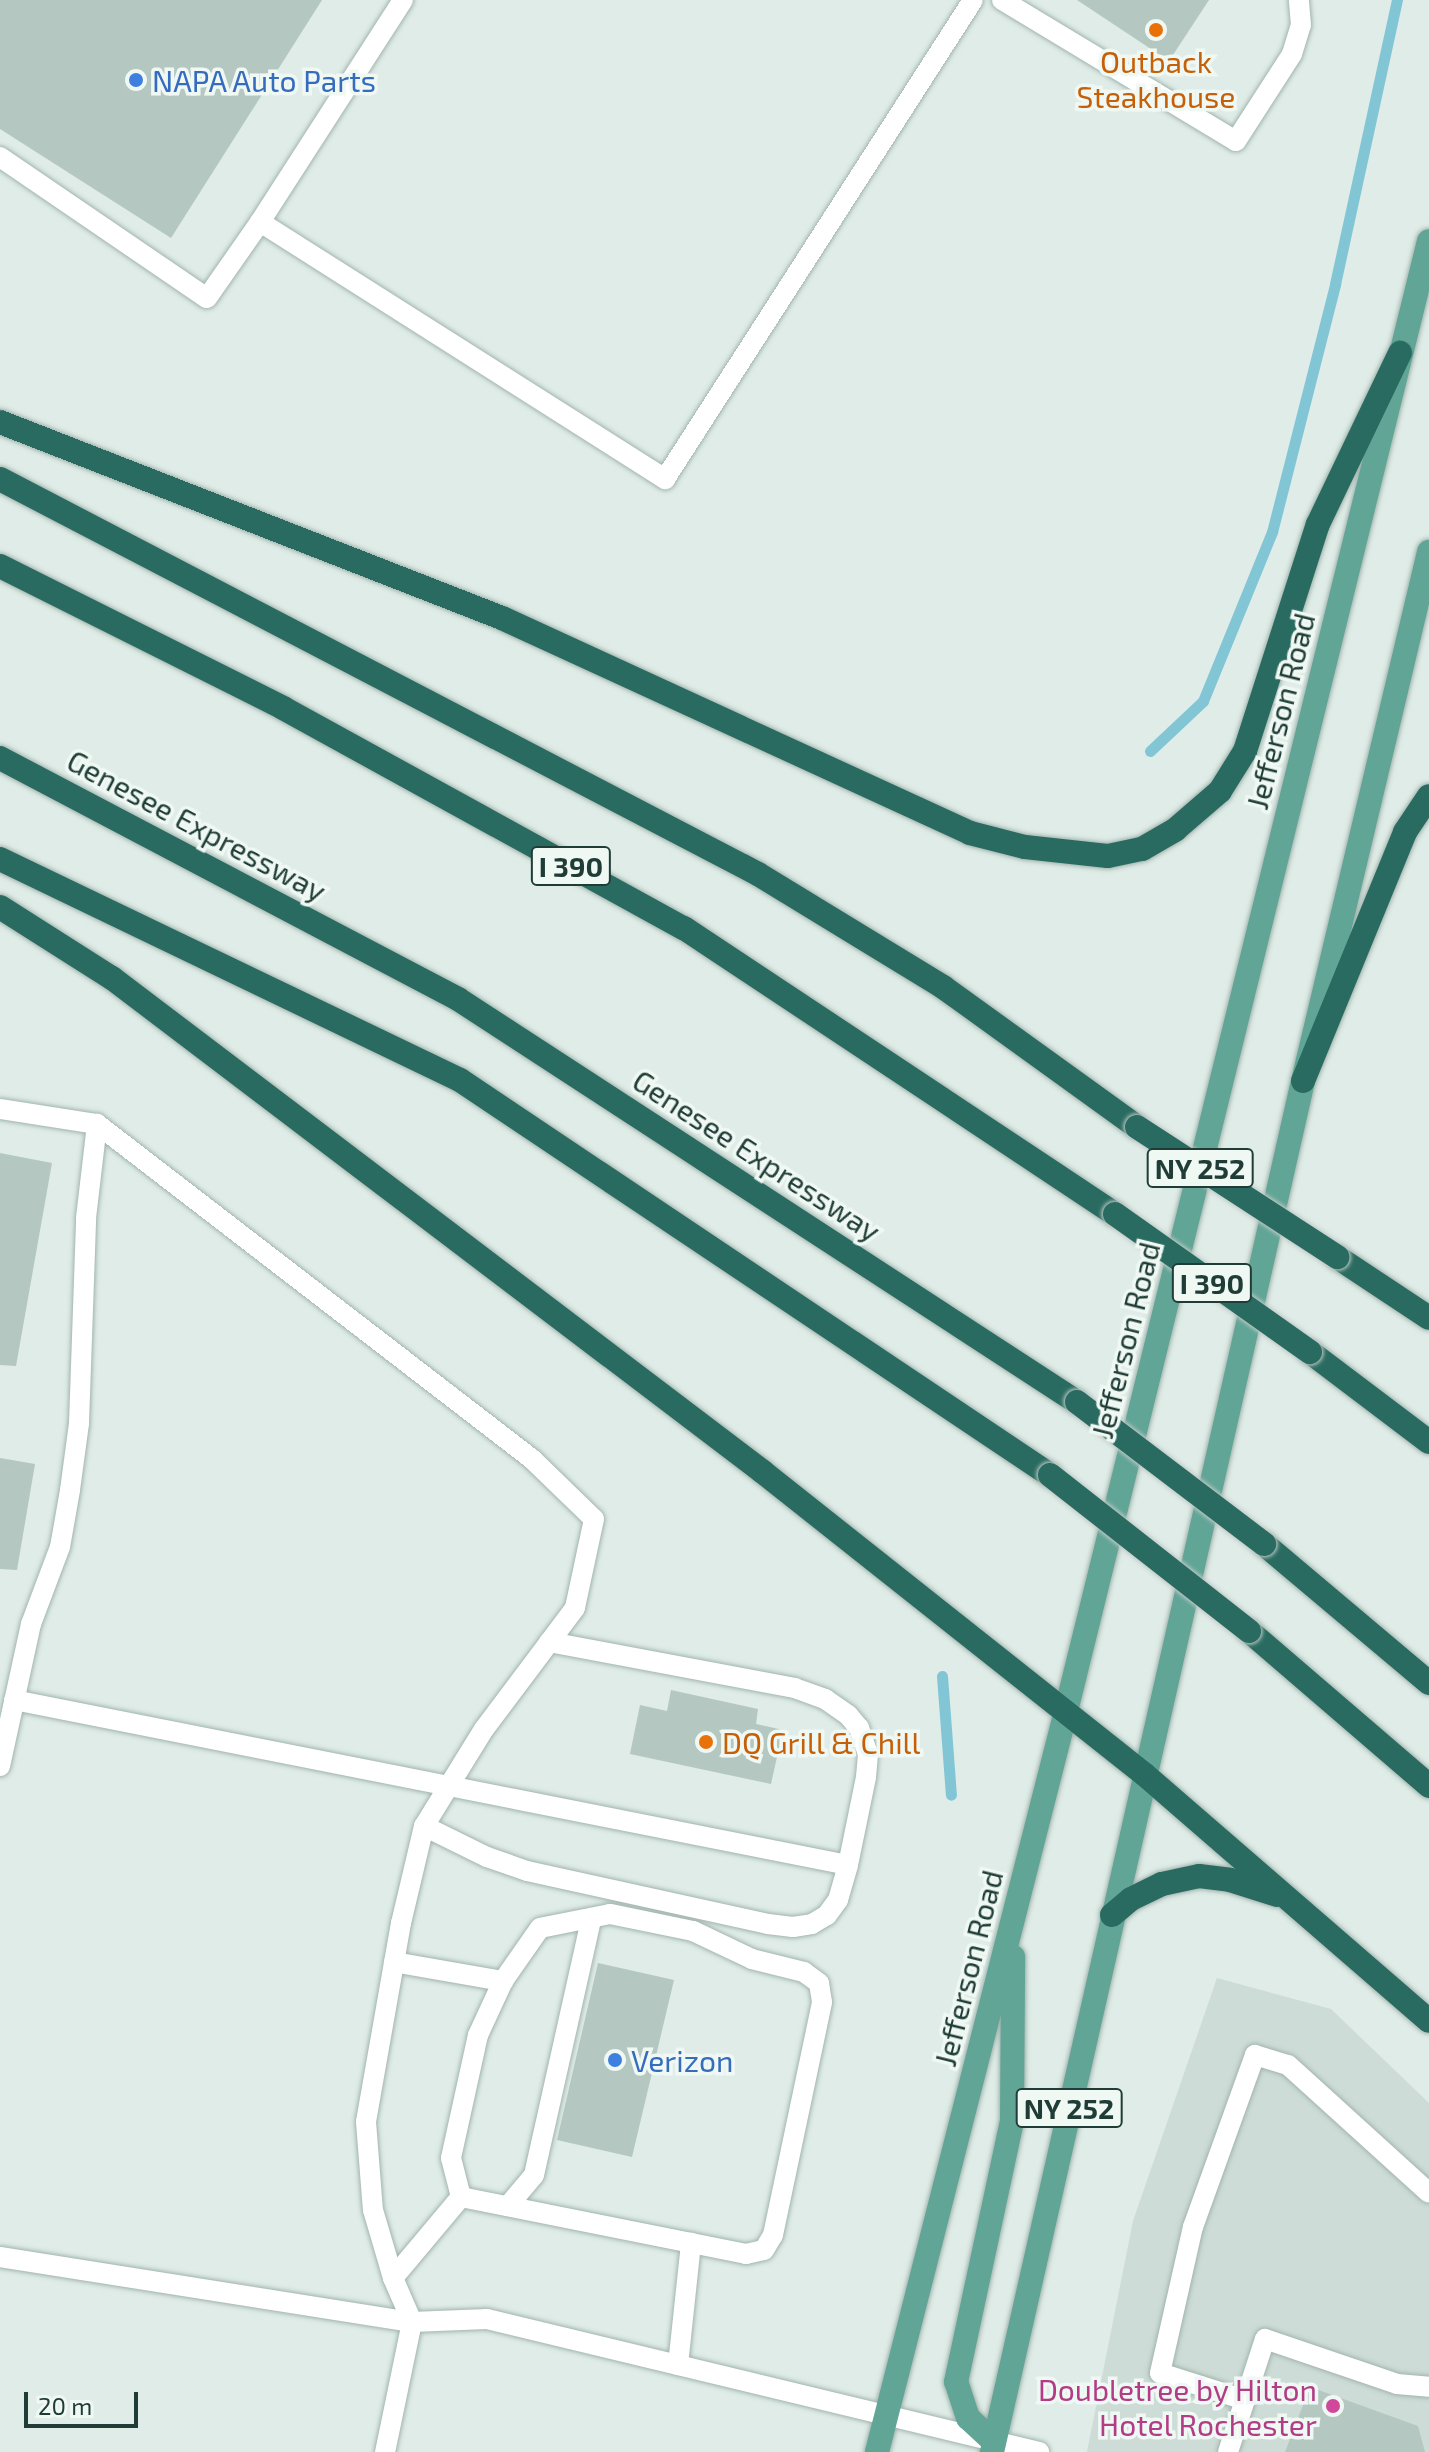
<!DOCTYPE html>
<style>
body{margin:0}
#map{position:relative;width:1429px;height:2452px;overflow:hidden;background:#dfece7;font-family:"Exo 2",sans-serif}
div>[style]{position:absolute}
.built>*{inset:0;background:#cddcd6}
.stream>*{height:11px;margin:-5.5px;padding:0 5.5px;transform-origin:5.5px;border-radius:5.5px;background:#82c6d6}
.building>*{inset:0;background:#b4c7c0}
.roads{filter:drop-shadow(0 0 2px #a2b4ae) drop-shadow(0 0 2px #a2b4ae)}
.service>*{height:20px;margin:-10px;padding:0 10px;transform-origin:10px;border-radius:10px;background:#fff}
.primary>*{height:24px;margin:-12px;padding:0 12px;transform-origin:12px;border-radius:12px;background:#60a596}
.motorway>*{height:24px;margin:-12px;padding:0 12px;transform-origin:12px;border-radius:12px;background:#296b60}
.bridges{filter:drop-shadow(0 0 2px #c0c9c7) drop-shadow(0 0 2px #c0c9c7)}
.motorway-bridge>*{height:24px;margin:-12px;padding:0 12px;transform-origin:12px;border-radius:12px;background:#296b60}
.dots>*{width:22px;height:22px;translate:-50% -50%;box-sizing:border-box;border:4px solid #f0f8f4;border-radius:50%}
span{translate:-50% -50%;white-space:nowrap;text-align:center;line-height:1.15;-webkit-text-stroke:7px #f0f8f4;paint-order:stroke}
.shield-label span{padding:2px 6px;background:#f0f8f4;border:2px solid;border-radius:6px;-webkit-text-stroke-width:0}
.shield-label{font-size:28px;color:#1f3d36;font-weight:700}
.food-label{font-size:30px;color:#c56008}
.left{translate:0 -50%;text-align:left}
.shop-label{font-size:30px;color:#366cbe}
.street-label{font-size:30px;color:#1f3d36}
.hotel-label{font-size:30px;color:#b23c85}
.right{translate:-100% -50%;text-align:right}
.scale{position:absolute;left:24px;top:2392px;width:114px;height:36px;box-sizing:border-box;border:4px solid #1f3d36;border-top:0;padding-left:10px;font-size:24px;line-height:28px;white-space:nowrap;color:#1f3d36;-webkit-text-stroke:6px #f0f8f4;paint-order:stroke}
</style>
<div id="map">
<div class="built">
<i style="clip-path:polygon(1217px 1978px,1331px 2009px,1429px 2103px,1429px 2452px,1087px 2452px,1133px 2221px)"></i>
</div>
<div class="stream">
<i style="left:1150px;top:751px;width:73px;rotate:-43.3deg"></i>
<i style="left:1203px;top:701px;width:183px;rotate:-67.8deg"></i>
<i style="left:1272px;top:532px;width:256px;rotate:-75.7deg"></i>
<i style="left:1335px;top:284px;width:291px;rotate:-77.7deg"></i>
<i style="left:942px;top:1676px;width:119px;rotate:85.7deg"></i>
</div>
<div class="building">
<i style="clip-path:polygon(0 0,322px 0,171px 238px,0 129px)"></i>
<i style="clip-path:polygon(1077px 0,1209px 0,1169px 61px)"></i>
<i style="clip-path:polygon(0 1153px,52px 1163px,16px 1366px,0 1365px)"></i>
<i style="clip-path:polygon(0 1458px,35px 1464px,17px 1570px,0 1569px)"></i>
<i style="clip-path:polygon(671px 1690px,758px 1709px,756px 1724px,783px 1730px,771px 1784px,630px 1754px,640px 1705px,667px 1711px)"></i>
<i style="clip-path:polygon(598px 1963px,674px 1980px,632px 2157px,557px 2140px)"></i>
<i style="clip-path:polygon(1310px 2387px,1418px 2426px,1425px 2452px,1285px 2452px)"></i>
</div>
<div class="roads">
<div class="service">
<i style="left:403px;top:0;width:264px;rotate:122.8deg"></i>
<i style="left:260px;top:222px;width:480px;rotate:32.4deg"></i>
<i style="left:665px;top:479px;width:569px;rotate:-57.26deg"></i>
<i style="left:1002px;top:0;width:273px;rotate:31.1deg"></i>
<i style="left:1236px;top:141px;width:103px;rotate:-57.2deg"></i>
<i style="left:1292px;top:54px;width:30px;rotate:-73deg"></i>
<i style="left:1301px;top:25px;width:25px;rotate:-95deg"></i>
<i style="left:0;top:157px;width:250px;rotate:34.3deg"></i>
<i style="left:207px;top:298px;width:93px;rotate:-55.1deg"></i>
<i style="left:0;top:1109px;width:98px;rotate:8.8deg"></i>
<i style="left:97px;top:1124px;width:549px;rotate:37.6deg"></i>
<i style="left:532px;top:1459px;width:86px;rotate:44.1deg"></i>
<i style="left:594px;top:1519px;width:91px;rotate:102.1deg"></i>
<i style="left:575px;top:1608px;width:151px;rotate:126.9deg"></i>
<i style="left:484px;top:1729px;width:114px;rotate:121.7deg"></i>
<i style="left:424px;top:1826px;width:100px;rotate:103.3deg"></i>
<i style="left:401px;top:1923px;width:202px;rotate:100deg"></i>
<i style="left:366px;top:2122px;width:88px;rotate:85.5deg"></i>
<i style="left:373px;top:2210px;width:71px;rotate:73.6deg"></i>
<i style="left:393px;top:2278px;width:48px;rotate:66.6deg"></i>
<i style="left:412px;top:2322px;width:133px;rotate:101.7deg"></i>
<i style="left:14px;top:1700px;width:850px;rotate:11.19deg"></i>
<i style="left:0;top:1766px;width:145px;rotate:-77.7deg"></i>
<i style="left:31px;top:1624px;width:82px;rotate:-69.4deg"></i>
<i style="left:60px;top:1547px;width:58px;rotate:-80deg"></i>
<i style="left:70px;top:1490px;width:68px;rotate:-82.3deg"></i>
<i style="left:79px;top:1423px;width:205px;rotate:-88deg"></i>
<i style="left:86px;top:1218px;width:95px;rotate:-83.3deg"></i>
<i style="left:424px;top:1826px;width:70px;rotate:26.2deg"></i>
<i style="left:487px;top:1857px;width:42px;rotate:19.3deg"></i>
<i style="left:527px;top:1871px;width:247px;rotate:12.4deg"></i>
<i style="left:768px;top:1924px;width:25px;rotate:7deg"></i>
<i style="left:793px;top:1927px;width:19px;rotate:-9deg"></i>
<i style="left:812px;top:1924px;width:17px;rotate:-31deg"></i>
<i style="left:827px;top:1915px;width:19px;rotate:-54deg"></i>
<i style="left:838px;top:1900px;width:36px;rotate:-74deg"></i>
<i style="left:848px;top:1865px;width:90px;rotate:-78.4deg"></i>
<i style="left:866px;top:1777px;width:23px;rotate:-85deg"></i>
<i style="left:868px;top:1754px;width:28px;rotate:-109deg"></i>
<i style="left:859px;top:1728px;width:17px;rotate:-130deg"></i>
<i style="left:848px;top:1715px;width:28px;rotate:-145deg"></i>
<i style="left:825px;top:1699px;width:32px;rotate:-160deg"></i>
<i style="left:795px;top:1688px;width:250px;rotate:-169.4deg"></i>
<i style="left:394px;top:1962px;width:111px;rotate:9.9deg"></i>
<i style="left:508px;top:2206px;width:40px;rotate:-50deg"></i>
<i style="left:534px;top:2175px;width:262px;rotate:-77.4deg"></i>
<i style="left:0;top:2257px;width:417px;rotate:9deg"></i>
<i style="left:412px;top:2322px;width:75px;rotate:-2.3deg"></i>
<i style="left:487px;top:2319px;width:568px;rotate:13.55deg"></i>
<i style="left:393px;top:2278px;width:106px;rotate:-50deg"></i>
<i style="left:461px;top:2197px;width:291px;rotate:11.3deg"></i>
<i style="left:746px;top:2254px;width:18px;rotate:-13deg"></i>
<i style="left:764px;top:2250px;width:17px;rotate:-59deg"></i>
<i style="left:773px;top:2235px;width:238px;rotate:-78.1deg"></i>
<i style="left:822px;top:2002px;width:19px;rotate:-99deg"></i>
<i style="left:819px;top:1983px;width:19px;rotate:-144deg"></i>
<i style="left:804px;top:1972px;width:54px;rotate:-166deg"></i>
<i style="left:752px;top:1959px;width:65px;rotate:-154.6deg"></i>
<i style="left:693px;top:1931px;width:85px;rotate:-168.4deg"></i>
<i style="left:610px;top:1914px;width:71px;rotate:168.7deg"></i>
<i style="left:540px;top:1928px;width:65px;rotate:124.9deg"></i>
<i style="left:503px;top:1981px;width:60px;rotate:114.8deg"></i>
<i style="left:478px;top:2035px;width:126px;rotate:102.4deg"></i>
<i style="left:451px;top:2158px;width:40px;rotate:75.6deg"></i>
<i style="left:678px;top:2365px;width:123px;rotate:-83.9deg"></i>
<i style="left:1245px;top:2400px;width:89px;rotate:-162.4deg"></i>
<i style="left:1160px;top:2373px;width:150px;rotate:-77.3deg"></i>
<i style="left:1193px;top:2227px;width:183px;rotate:-70.2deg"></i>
<i style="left:1255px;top:2055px;width:34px;rotate:17deg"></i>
<i style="left:1288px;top:2065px;width:190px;rotate:42.2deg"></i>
<i style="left:1228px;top:2452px;width:119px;rotate:-71.9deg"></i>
<i style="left:1265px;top:2339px;width:139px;rotate:18.8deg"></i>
<i style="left:1397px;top:2384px;width:32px;rotate:5deg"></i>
</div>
<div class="primary">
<i style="left:994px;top:2442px;width:35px;rotate:-137deg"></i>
<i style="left:968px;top:2418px;width:38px;rotate:-108deg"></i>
<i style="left:956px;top:2382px;width:268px;rotate:-77.9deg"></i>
<i style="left:1012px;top:2120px;width:163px;rotate:-89.6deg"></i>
<i style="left:877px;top:2452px;width:761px;rotate:-75.69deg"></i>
<i style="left:1065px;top:1715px;width:1518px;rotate:-76.13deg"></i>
<i style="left:992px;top:2452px;width:1406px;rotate:-77.22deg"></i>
<i style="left:1303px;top:1081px;width:544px;rotate:-76.6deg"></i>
</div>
<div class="motorway">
<i style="left:0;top:422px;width:539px;rotate:21.33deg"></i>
<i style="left:502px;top:618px;width:515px;rotate:24.67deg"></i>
<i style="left:970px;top:833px;width:57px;rotate:14.3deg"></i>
<i style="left:1025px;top:847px;width:83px;rotate:6.2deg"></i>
<i style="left:1108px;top:856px;width:35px;rotate:-12deg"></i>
<i style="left:1142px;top:849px;width:39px;rotate:-30deg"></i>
<i style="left:1176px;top:829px;width:58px;rotate:-40.8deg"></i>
<i style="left:1220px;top:791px;width:47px;rotate:-58deg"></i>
<i style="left:1245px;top:751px;width:238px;rotate:-72.2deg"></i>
<i style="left:1318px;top:524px;width:190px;rotate:-64.4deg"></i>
<i style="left:0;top:479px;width:855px;rotate:27.52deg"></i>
<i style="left:758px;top:874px;width:217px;rotate:31.4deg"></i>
<i style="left:943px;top:987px;width:239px;rotate:35.8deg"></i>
<i style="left:0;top:566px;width:317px;rotate:26.6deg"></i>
<i style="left:283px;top:708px;width:457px;rotate:28.8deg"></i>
<i style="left:684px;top:928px;width:517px;rotate:33.57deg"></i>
<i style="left:0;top:758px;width:518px;rotate:27.75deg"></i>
<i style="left:458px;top:999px;width:739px;rotate:33.07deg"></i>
<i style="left:0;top:859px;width:510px;rotate:25.66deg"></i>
<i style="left:460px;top:1080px;width:710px;rotate:33.8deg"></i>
<i style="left:0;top:907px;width:133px;rotate:32.4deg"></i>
<i style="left:112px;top:978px;width:817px;rotate:37.19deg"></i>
<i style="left:763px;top:1472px;width:486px;rotate:38.4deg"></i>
<i style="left:1144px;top:1774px;width:377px;rotate:40.9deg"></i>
<i style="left:1303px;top:1081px;width:269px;rotate:-67.7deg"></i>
<i style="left:1405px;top:832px;width:43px;rotate:-56.3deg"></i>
<i style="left:1337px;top:1257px;width:110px;rotate:33.5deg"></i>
<i style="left:1310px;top:1352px;width:149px;rotate:37.1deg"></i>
<i style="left:1264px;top:1544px;width:216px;rotate:40.1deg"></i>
<i style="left:1249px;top:1631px;width:238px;rotate:40.7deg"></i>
<i style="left:1112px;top:1915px;width:25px;rotate:-40deg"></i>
<i style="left:1131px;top:1899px;width:34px;rotate:-26deg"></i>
<i style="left:1162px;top:1884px;width:38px;rotate:-12deg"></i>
<i style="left:1199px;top:1876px;width:31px;rotate:7deg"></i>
<i style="left:1230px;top:1880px;width:49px;rotate:17.7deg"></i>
</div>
</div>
<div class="bridges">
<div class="motorway-bridge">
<i style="left:1137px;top:1127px;width:239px;rotate:33deg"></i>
<i style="left:1115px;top:1214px;width:239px;rotate:35.3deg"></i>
<i style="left:1077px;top:1402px;width:235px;rotate:37.2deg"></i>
<i style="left:1050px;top:1475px;width:253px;rotate:38.1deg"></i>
</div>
</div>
<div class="dots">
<i style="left:1156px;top:30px;background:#e8710a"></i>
<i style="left:136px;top:80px;background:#3f7fe0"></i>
<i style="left:706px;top:1742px;background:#e8710a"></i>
<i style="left:615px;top:2060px;background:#3f7fe0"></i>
<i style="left:1333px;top:2406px;background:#d1479c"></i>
</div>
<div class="shield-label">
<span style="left:571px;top:866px">I 390</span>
<span style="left:1200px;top:1168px">NY 252</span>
<span style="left:1212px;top:1283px">I 390</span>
<span style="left:1069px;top:2108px">NY 252</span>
</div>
<div class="food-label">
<span style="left:1156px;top:78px">Outback<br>Steakhouse</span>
<span class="left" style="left:722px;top:1742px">DQ Grill &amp; Chill</span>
</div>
<div class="shop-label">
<span class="left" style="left:152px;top:80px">NAPA Auto Parts</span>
<span class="left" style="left:631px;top:2060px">Verizon</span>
</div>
<div class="street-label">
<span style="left:1280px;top:711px;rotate:-76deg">Jefferson Road</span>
<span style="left:197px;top:825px;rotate:28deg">Genesee Expressway</span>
<span style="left:757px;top:1155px;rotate:33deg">Genesee Expressway</span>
<span style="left:1125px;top:1340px;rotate:-76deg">Jefferson Road</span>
<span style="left:968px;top:1968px;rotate:-76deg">Jefferson Road</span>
</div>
<div class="hotel-label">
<span class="right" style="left:1317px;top:2406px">Doubletree by Hilton<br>Hotel Rochester</span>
</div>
<div class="scale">20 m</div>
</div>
